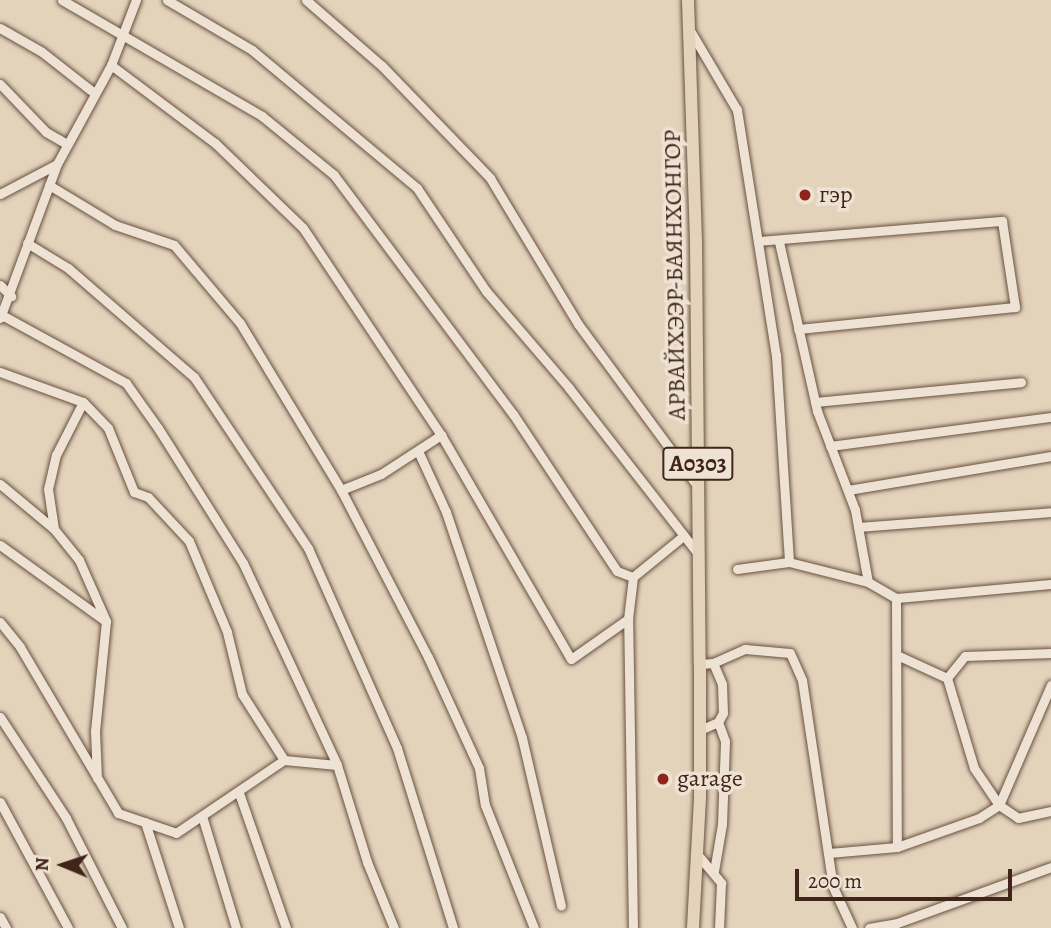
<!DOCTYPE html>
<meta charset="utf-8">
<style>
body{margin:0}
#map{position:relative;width:1051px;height:928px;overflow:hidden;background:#e3d3bb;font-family:Alegreya,serif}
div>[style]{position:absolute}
.roads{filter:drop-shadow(0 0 2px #6a5042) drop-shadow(0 0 2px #6a5042)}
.minor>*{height:9px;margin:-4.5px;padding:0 4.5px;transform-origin:4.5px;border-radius:4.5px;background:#ede2d3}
.highway>*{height:12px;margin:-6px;padding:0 6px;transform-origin:6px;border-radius:6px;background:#e3d3bb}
.dots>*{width:19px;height:19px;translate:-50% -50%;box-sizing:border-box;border:4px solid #ede2d3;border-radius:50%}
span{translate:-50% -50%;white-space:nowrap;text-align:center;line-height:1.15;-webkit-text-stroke:7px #ede2d3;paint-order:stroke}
.shield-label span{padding:2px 5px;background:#ede2d3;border:2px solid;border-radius:5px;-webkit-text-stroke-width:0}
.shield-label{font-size:23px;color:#42251a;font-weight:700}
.poi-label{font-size:24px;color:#42251a}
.left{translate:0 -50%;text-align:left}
.street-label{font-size:24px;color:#42251a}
.north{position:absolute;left:28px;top:830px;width:70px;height:70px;-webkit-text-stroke:5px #ede2d3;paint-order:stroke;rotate:272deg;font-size:19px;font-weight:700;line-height:28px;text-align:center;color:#42251a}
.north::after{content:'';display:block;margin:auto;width:24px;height:32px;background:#42251a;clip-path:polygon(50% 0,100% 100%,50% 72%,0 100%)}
.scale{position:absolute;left:795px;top:869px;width:217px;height:32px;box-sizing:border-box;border:4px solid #42251a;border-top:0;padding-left:9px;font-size:21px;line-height:24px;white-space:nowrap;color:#42251a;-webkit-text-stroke:5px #ede2d3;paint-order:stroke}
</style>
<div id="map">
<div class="roads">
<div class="minor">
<i style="left:62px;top:0;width:231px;rotate:30.1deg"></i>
<i style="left:262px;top:116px;width:93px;rotate:39.3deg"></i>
<i style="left:334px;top:175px;width:299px;rotate:53.2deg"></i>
<i style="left:513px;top:414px;width:188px;rotate:56.5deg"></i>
<i style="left:617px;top:571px;width:17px;rotate:21deg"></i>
<i style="left:167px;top:0;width:99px;rotate:30.5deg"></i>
<i style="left:252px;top:50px;width:215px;rotate:39.9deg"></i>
<i style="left:417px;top:188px;width:124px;rotate:56.2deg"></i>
<i style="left:486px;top:291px;width:128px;rotate:49.4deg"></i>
<i style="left:569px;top:388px;width:212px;rotate:52.1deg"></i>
<i style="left:306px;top:0;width:101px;rotate:41deg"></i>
<i style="left:382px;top:66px;width:156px;rotate:46deg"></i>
<i style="left:490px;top:178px;width:170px;rotate:58.9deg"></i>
<i style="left:578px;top:324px;width:202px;rotate:53.6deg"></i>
<i style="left:0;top:28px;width:48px;rotate:29.7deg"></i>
<i style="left:42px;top:52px;width:65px;rotate:38.1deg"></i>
<i style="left:691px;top:32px;width:91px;rotate:59.5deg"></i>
<i style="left:737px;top:110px;width:248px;rotate:81deg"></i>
<i style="left:776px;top:355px;width:207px;rotate:86.4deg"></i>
<i style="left:111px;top:65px;width:130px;rotate:36.9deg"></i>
<i style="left:215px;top:143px;width:122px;rotate:44deg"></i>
<i style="left:303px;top:228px;width:249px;rotate:56.3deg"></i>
<i style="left:441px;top:435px;width:259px;rotate:59.9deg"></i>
<i style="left:571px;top:659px;width:70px;rotate:-35.1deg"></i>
<i style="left:0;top:84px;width:66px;rotate:46.2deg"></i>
<i style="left:46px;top:132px;width:24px;rotate:30deg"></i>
<i style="left:49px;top:185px;width:77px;rotate:31.2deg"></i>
<i style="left:115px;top:225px;width:62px;rotate:18.7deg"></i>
<i style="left:174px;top:245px;width:102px;rotate:49.8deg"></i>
<i style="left:240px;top:323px;width:195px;rotate:58.8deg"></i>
<i style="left:341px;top:490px;width:188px;rotate:62.5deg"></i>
<i style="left:428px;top:657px;width:122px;rotate:65.3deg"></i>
<i style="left:479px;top:768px;width:37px;rotate:81deg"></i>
<i style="left:485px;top:805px;width:132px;rotate:68.3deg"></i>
<i style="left:0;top:194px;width:64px;rotate:-27.8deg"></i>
<i style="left:758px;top:241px;width:245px;rotate:-4.7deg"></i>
<i style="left:1002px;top:221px;width:87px;rotate:81.4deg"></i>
<i style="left:1015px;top:307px;width:218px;rotate:174.2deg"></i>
<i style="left:779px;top:242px;width:173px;rotate:77.3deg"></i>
<i style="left:817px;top:411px;width:106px;rotate:69deg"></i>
<i style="left:855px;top:510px;width:73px;rotate:79.8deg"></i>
<i style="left:27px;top:243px;width:48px;rotate:31.4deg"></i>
<i style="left:68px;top:268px;width:167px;rotate:40.9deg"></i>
<i style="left:194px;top:377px;width:206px;rotate:56.3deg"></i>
<i style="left:308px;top:548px;width:219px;rotate:66deg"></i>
<i style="left:397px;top:748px;width:189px;rotate:72.7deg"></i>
<i style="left:0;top:285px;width:16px;rotate:45deg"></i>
<i style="left:0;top:314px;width:144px;rotate:28.7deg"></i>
<i style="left:126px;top:383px;width:55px;rotate:54.6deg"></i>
<i style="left:158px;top:428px;width:160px;rotate:57.8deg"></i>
<i style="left:243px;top:563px;width:223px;rotate:65deg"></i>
<i style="left:337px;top:765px;width:102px;rotate:72.8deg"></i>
<i style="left:367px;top:862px;width:71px;rotate:67.8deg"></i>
<i style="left:0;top:318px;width:164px;rotate:-69.7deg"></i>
<i style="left:57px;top:164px;width:113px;rotate:-61.4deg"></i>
<i style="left:111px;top:65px;width:70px;rotate:-69deg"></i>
<i style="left:0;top:372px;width:88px;rotate:19.9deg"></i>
<i style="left:83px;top:402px;width:36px;rotate:46deg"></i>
<i style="left:108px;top:428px;width:69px;rotate:67.9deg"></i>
<i style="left:134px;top:492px;width:15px;rotate:20deg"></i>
<i style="left:148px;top:497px;width:60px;rotate:47deg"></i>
<i style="left:189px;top:541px;width:99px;rotate:67.3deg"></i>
<i style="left:227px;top:632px;width:64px;rotate:76.4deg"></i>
<i style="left:242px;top:694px;width:78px;rotate:57.5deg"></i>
<i style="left:815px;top:402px;width:207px;rotate:-5.5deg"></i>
<i style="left:830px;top:446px;width:223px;rotate:-7.5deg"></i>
<i style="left:418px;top:451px;width:67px;rotate:65.3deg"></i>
<i style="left:446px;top:512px;width:238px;rotate:71.4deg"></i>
<i style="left:522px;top:738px;width:172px;rotate:76.9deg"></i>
<i style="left:0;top:484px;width:70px;rotate:39.8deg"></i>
<i style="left:54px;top:529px;width:40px;rotate:51deg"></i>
<i style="left:79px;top:560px;width:67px;rotate:66.1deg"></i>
<i style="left:106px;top:621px;width:111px;rotate:95.7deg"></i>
<i style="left:95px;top:731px;width:47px;rotate:87.6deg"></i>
<i style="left:341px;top:490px;width:43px;rotate:-21.8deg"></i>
<i style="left:381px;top:474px;width:72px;rotate:-33deg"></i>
<i style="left:848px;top:490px;width:206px;rotate:-9.5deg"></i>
<i style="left:858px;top:527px;width:194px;rotate:-4.4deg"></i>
<i style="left:54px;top:529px;width:40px;rotate:-98.5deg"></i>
<i style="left:48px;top:489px;width:35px;rotate:-77deg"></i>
<i style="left:56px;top:455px;width:59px;rotate:-63deg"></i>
<i style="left:0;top:545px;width:128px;rotate:35.8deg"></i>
<i style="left:737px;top:569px;width:52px;rotate:-7.7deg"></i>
<i style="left:789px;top:562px;width:81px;rotate:14.2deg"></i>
<i style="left:868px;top:582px;width:32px;rotate:30deg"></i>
<i style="left:896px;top:598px;width:249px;rotate:89.8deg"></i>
<i style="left:896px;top:598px;width:156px;rotate:-5.2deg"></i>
<i style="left:0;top:622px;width:32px;rotate:51deg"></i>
<i style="left:20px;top:647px;width:193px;rotate:59.4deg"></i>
<i style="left:118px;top:813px;width:61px;rotate:19deg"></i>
<i style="left:176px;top:833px;width:130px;rotate:-34.1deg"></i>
<i style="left:284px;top:760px;width:53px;rotate:5.4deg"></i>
<i style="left:899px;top:656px;width:53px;rotate:24.6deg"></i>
<i style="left:947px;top:678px;width:94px;rotate:73.3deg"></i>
<i style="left:974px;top:768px;width:45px;rotate:56deg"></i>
<i style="left:999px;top:805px;width:23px;rotate:34deg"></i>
<i style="left:1018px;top:818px;width:34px;rotate:-12deg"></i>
<i style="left:713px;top:663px;width:35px;rotate:-24deg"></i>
<i style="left:745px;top:649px;width:45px;rotate:5.1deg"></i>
<i style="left:790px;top:653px;width:30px;rotate:66deg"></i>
<i style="left:802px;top:680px;width:209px;rotate:81.5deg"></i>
<i style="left:833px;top:887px;width:45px;rotate:65.1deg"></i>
<i style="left:947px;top:678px;width:28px;rotate:-51deg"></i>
<i style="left:965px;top:656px;width:86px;rotate:-2deg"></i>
<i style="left:0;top:717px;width:121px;rotate:56.8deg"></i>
<i style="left:66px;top:818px;width:123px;rotate:63deg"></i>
<i style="left:700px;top:730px;width:20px;rotate:-24deg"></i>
<i style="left:718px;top:722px;width:10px;rotate:-61deg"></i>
<i style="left:723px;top:713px;width:29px;rotate:-92deg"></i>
<i style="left:722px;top:684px;width:23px;rotate:-113deg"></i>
<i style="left:713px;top:663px;width:13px;rotate:176deg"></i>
<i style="left:239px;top:793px;width:143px;rotate:70.8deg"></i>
<i style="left:0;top:802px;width:143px;rotate:61.6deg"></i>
<i style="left:202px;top:816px;width:117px;rotate:73.1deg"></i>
<i style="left:145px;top:822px;width:111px;rotate:72.2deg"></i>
<i style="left:829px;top:853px;width:68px;rotate:-5deg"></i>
<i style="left:897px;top:847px;width:87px;rotate:-19.5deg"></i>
<i style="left:979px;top:818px;width:24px;rotate:-33deg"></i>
<i style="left:999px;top:805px;width:131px;rotate:-66.6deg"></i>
<i style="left:697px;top:854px;width:38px;rotate:50deg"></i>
<i style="left:721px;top:883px;width:45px;rotate:92.5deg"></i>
<i style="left:714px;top:871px;width:48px;rotate:-80.3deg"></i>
<i style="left:722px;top:824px;width:83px;rotate:-87.9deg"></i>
<i style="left:725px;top:741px;width:20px;rotate:-110deg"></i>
<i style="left:0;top:917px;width:13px;rotate:61deg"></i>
<i style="left:633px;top:928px;width:309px;rotate:-90.9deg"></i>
<i style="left:628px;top:619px;width:42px;rotate:-83.2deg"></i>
<i style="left:633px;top:577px;width:63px;rotate:-39.2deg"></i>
<i style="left:869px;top:928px;width:28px;rotate:-10deg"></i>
<i style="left:897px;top:923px;width:164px;rotate:-20deg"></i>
</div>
<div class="highway">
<i style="left:688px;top:0;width:241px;rotate:88.1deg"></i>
<i style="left:696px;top:241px;width:423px;rotate:89.5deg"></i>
<i style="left:700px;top:664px;width:134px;rotate:90deg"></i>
<i style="left:700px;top:798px;width:130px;rotate:93.1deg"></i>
</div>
</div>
<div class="dots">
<i style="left:805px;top:195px;background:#8f2418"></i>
<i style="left:663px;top:779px;background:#8f2418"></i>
</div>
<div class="shield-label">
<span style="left:698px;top:464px">A0303</span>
</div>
<div class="poi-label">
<span class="left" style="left:819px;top:195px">гэр</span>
<span class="left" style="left:677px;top:779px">garage</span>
</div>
<div class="street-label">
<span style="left:675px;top:275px;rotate:-91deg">АРВАЙХЭЭР-БАЯНХОНГОР</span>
</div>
<div class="north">N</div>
<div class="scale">200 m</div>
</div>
